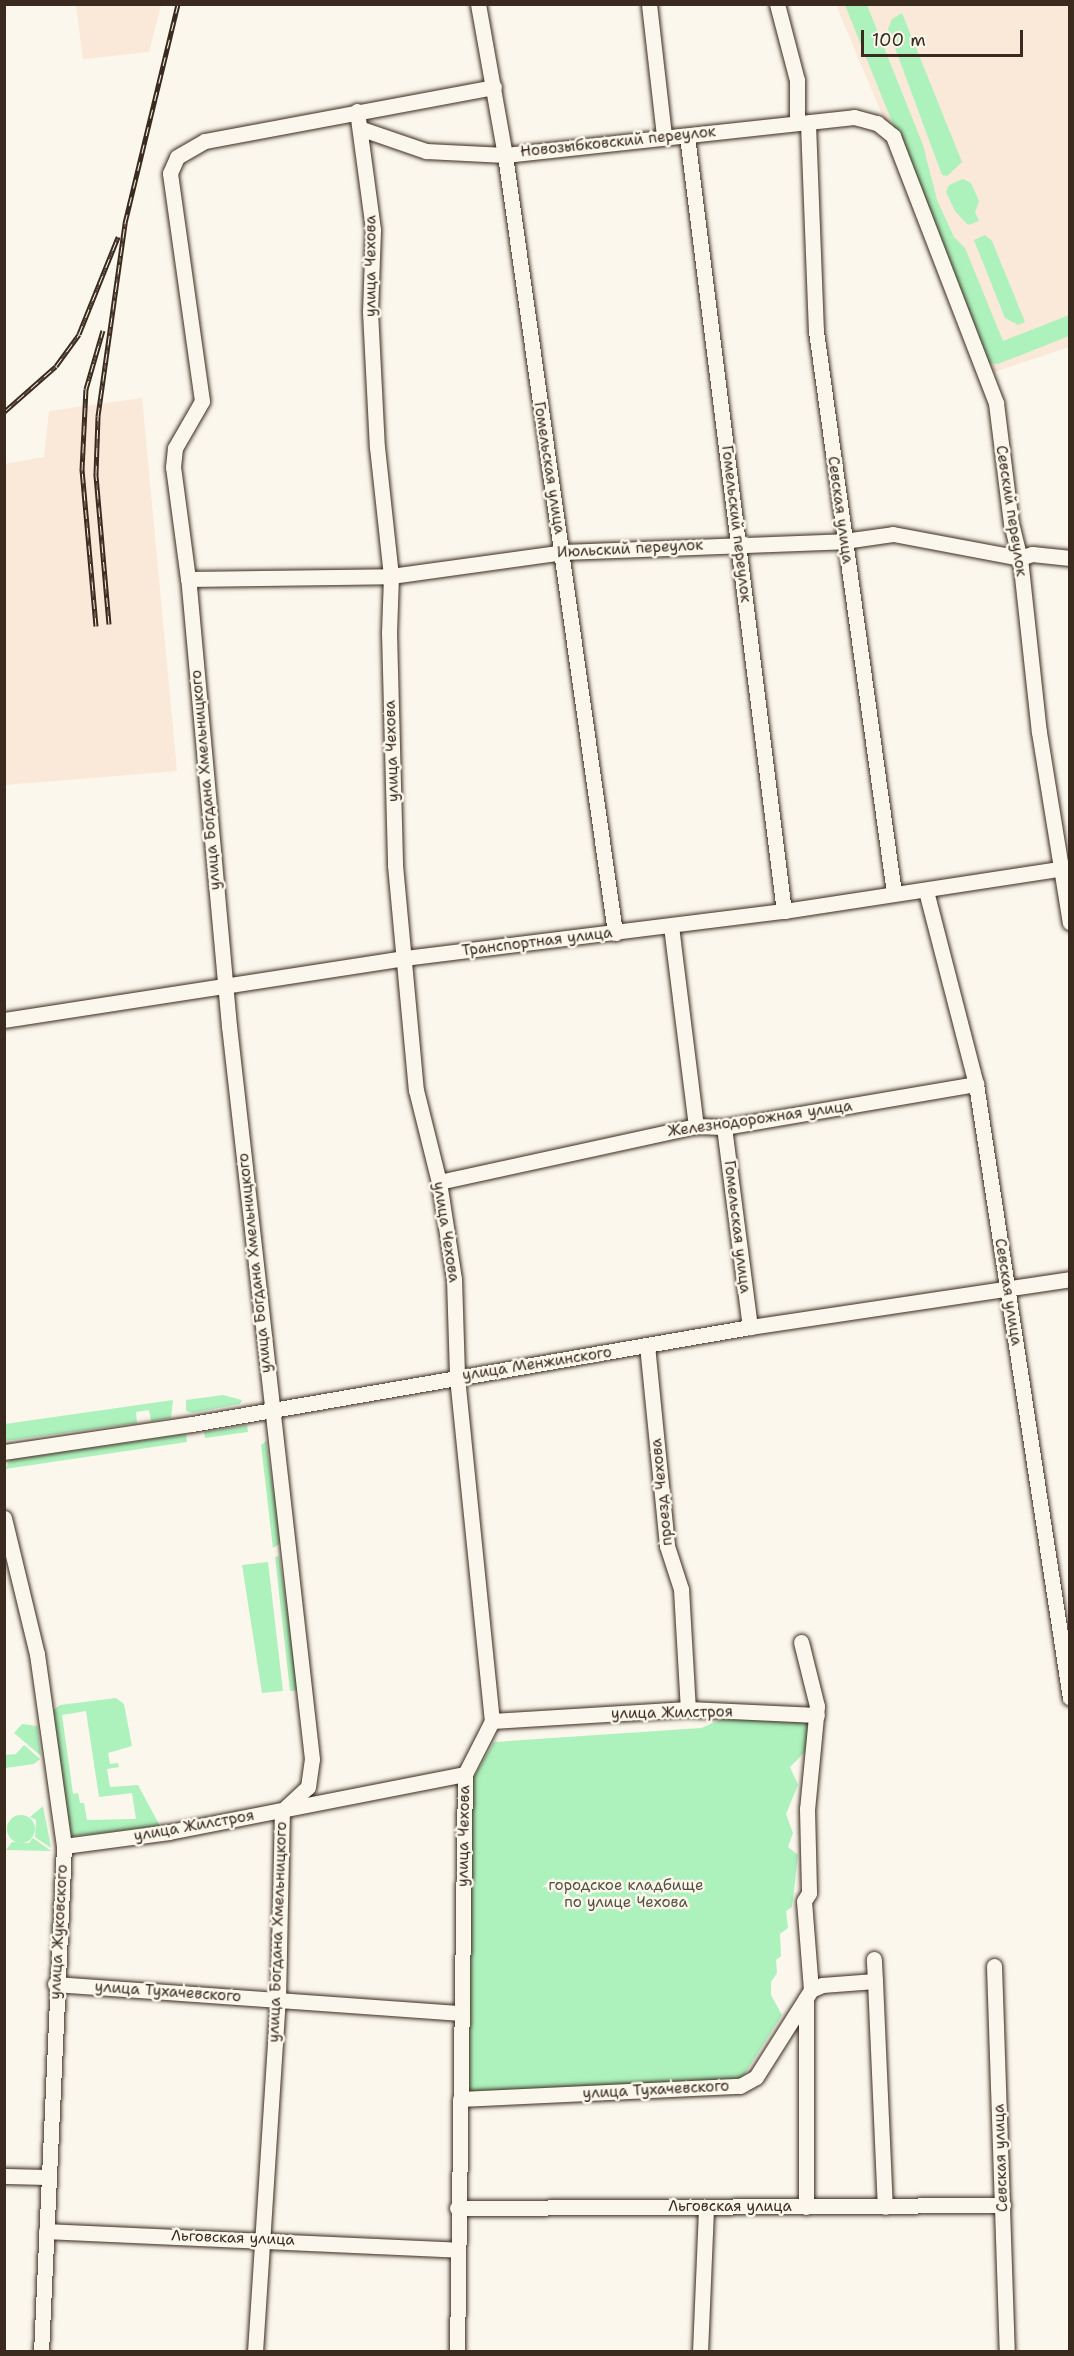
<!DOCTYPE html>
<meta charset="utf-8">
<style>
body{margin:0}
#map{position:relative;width:1074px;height:2356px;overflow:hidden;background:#fbf7ec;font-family:"Shantell Sans",sans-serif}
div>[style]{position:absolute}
.built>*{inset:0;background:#fae8d9}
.green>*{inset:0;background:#adf1bc}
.round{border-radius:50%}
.roads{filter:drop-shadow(0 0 2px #3b2a1e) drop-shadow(0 0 2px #3b2a1e)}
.minor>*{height:15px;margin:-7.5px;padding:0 7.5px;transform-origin:7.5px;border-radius:7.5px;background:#fbf7ec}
.rail>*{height:5px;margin-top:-2.5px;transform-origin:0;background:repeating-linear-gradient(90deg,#fbf7ec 0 9px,#3b2a1e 0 18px);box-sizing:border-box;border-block:2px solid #3b2a1e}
span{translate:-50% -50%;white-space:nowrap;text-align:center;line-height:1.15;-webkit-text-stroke:5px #fbf7ec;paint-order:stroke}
.street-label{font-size:15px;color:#3b2a1e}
.park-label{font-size:15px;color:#52523e}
.frame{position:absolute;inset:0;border:6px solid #3b2a1e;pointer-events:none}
.scale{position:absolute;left:861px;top:30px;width:162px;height:27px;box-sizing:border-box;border:3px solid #3b2a1e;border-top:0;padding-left:8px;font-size:18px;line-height:21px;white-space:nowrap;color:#3b2a1e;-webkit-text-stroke:4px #fbf7ec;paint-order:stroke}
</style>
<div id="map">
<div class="built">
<i style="clip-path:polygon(76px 5px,161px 5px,149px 52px,83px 59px)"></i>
<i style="clip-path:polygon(836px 5px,1069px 5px,1069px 347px,991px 373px)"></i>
<i style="clip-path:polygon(142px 398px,177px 771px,5px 785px,5px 464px,44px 457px,49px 411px)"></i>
</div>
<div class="green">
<i style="clip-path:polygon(845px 5px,867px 5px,923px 145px,937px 200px,954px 237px,965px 248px,1003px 341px,1069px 315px,1069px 336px,998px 364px,989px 363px)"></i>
<i style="clip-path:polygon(902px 13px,962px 162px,947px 176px,942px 175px,888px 29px,892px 19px)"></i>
<i style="clip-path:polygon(963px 179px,971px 183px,979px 201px,975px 212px,979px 221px,968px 225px,955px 211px,946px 192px,949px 185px)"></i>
<i style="clip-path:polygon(985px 235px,992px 241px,1025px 322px,1018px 325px,1005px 318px,974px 240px)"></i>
<i style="clip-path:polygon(223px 1395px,242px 1400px,240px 1404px,192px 1413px,186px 1411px,186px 1400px)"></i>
<i style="clip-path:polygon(173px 1400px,171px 1418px,151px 1421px,149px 1410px,136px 1412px,137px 1423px,5px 1441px,5px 1424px)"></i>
<i style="clip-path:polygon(247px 1425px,248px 1432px,205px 1438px,204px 1432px)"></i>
<i style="clip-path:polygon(186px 1434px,187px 1442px,5px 1469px,10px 1460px)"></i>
<i style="clip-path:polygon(266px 1441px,281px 1543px,273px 1548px,261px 1445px)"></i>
<i style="clip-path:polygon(279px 1556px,300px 1690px,290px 1691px,275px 1557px)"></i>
<i style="clip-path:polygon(268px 1562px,283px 1691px,262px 1693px,242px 1565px)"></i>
<i style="clip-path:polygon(evenodd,116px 1698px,124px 1704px,132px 1746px,108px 1753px,110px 1764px,118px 1763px,119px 1767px,107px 1769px,110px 1787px,138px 1785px,160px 1826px,73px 1836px,68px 1830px,51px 1712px,60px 1705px,116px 1698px,86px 1711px,99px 1797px,132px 1793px,136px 1819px,87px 1820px,84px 1803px,80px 1803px,78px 1793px,73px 1794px,62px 1715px,86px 1711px)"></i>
<i style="clip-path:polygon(723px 1719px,810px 1722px,807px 1750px,790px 1767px,798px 1785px,786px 1814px,793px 1833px,788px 1847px,798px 1855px,792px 1907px,786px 1911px,788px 1928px,780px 1934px,781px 1956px,776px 1960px,777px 1973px,771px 1982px,771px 1995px,782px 2015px,741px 2080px,463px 2095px,471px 1782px,494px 1742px,701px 1728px)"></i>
<i style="clip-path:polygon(22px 1724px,37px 1726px,41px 1756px,14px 1733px)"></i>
<i style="clip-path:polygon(24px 1745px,40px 1759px,34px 1764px,5px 1768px,5px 1755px,16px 1754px)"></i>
<i style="clip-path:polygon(43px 1806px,51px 1848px,35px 1837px,36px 1820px,30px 1817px)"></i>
<i class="round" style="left:7px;top:1815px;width:28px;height:28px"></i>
<i style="clip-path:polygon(33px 1838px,51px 1851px,6px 1850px,12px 1842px,29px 1843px)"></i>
</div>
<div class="roads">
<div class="minor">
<i style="left:478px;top:4px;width:153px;rotate:79.9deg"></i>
<i style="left:505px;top:155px;width:786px;rotate:81.95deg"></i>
<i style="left:649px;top:4px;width:132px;rotate:83.5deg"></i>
<i style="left:777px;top:4px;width:79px;rotate:75.3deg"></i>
<i style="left:797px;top:80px;width:41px;rotate:90deg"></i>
<i style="left:357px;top:111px;width:120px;rotate:82.3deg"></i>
<i style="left:373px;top:230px;width:81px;rotate:92.1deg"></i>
<i style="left:370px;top:311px;width:136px;rotate:87.1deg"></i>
<i style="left:377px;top:447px;width:130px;rotate:83.8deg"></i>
<i style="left:391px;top:576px;width:56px;rotate:92deg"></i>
<i style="left:389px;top:632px;width:233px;rotate:88.5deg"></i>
<i style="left:395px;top:865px;width:226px;rotate:84.7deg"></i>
<i style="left:416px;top:1090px;width:95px;rotate:76deg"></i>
<i style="left:439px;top:1182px;width:98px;rotate:81.2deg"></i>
<i style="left:454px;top:1279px;width:98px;rotate:88.2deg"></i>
<i style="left:457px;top:1377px;width:346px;rotate:84.2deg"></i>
<i style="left:492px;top:1721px;width:59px;rotate:117deg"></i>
<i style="left:465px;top:1774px;width:578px;rotate:90.79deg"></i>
<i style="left:808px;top:124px;width:207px;rotate:87.8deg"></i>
<i style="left:816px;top:331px;width:567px;rotate:82.1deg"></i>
<i style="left:362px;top:129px;width:68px;rotate:19deg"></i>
<i style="left:426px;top:151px;width:79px;rotate:2.9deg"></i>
<i style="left:505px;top:155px;width:351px;rotate:-6.2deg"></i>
<i style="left:854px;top:117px;width:24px;rotate:15deg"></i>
<i style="left:877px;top:123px;width:21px;rotate:39deg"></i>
<i style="left:893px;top:136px;width:286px;rotate:68.9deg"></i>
<i style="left:996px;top:403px;width:121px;rotate:82.9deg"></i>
<i style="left:1011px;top:523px;width:36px;rotate:76deg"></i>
<i style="left:1020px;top:558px;width:175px;rotate:83.8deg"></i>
<i style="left:1039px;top:732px;width:193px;rotate:80.8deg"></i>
<i style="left:687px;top:136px;width:781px;rotate:82.87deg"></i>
<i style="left:188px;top:579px;width:203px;rotate:-0.8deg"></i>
<i style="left:391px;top:576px;width:174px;rotate:-7.9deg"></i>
<i style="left:563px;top:552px;width:281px;rotate:-2.2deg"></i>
<i style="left:844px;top:541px;width:49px;rotate:-8.1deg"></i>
<i style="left:893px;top:534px;width:129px;rotate:10.7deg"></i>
<i style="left:1020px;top:558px;width:13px;rotate:-18deg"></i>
<i style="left:1032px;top:554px;width:38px;rotate:6deg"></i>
<i style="left:926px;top:891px;width:199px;rotate:75.5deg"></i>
<i style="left:976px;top:1084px;width:621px;rotate:81.3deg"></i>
<i style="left:671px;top:926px;width:202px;rotate:82.9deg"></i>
<i style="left:4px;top:1020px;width:406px;rotate:-8.8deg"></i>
<i style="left:405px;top:958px;width:382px;rotate:-7.1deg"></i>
<i style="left:784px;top:911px;width:289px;rotate:-8.7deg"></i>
<i style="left:724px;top:1127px;width:202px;rotate:82.6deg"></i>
<i style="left:439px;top:1182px;width:263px;rotate:-12.3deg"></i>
<i style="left:696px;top:1126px;width:28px;rotate:2deg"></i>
<i style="left:724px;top:1127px;width:256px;rotate:-9.7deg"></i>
<i style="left:647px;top:1345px;width:202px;rotate:84.3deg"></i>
<i style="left:667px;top:1546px;width:45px;rotate:72deg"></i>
<i style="left:681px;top:1589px;width:120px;rotate:86.7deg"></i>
<i style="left:4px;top:1452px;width:190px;rotate:-8.5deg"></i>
<i style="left:192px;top:1424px;width:566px;rotate:-9.86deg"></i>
<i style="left:750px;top:1327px;width:324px;rotate:-8.5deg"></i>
<i style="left:4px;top:1518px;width:140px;rotate:76.4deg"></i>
<i style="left:37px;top:1654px;width:194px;rotate:82deg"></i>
<i style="left:64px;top:1846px;width:507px;rotate:92.6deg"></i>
<i style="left:801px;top:1642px;width:66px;rotate:76deg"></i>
<i style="left:817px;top:1706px;width:103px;rotate:95.5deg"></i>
<i style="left:807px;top:1809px;width:84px;rotate:88.6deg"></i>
<i style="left:809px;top:1893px;width:9px;rotate:122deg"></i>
<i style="left:804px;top:1901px;width:89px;rotate:85.5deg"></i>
<i style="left:492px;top:1721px;width:196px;rotate:-3.5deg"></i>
<i style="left:688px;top:1709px;width:129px;rotate:2.7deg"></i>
<i style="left:64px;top:1846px;width:106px;rotate:-7.6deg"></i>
<i style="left:169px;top:1832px;width:302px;rotate:-11.1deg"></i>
<i style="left:994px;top:1966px;width:386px;rotate:88.1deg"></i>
<i style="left:875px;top:1981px;width:226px;rotate:87.5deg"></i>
<i style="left:55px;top:1984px;width:407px;rotate:4.1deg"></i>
<i style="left:460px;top:2099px;width:280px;rotate:-2.7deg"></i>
<i style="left:740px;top:2086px;width:18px;rotate:-29deg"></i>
<i style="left:756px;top:2077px;width:103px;rotate:-57.7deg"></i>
<i style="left:811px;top:1990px;width:12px;rotate:-24deg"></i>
<i style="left:822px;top:1985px;width:53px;rotate:-4.3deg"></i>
<i style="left:875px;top:1981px;width:22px;rotate:-93deg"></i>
<i style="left:4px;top:2176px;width:44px;rotate:1.3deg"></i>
<i style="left:806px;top:2207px;width:209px;rotate:-90deg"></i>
<i style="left:457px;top:2208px;width:546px;rotate:-0.31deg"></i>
<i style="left:46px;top:2231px;width:411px;rotate:2.6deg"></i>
<i style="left:255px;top:2352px;width:354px;rotate:-86.3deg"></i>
<i style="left:278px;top:1999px;width:188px;rotate:-88.8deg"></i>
<i style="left:282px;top:1811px;width:35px;rotate:-43deg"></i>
<i style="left:308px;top:1787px;width:28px;rotate:-82deg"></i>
<i style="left:312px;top:1759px;width:738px;rotate:-96.46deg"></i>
<i style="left:229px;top:1026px;width:449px;rotate:-95.2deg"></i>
<i style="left:188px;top:579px;width:113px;rotate:-97.6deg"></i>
<i style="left:173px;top:467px;width:19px;rotate:-84deg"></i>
<i style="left:175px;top:448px;width:54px;rotate:-60.1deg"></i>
<i style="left:202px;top:401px;width:230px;rotate:-98deg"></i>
<i style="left:170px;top:173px;width:17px;rotate:-66deg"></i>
<i style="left:177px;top:157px;width:32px;rotate:-30deg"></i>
<i style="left:205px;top:141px;width:294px;rotate:-10.6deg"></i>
<i style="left:700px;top:2352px;width:145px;rotate:-87.6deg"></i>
</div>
</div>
<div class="rail">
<i style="left:4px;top:412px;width:69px;rotate:-41.5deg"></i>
<i style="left:56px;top:366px;width:39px;rotate:-54deg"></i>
<i style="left:79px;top:334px;width:105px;rotate:-68.1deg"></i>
<i style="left:109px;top:624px;width:151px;rotate:-95deg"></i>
<i style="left:96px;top:474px;width:58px;rotate:-88deg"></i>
<i style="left:98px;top:416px;width:195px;rotate:-82deg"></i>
<i style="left:125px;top:223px;width:225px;rotate:-76.4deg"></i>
<i style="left:96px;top:626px;width:157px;rotate:-95.1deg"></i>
<i style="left:82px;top:470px;width:81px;rotate:-87.2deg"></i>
<i style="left:86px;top:389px;width:61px;rotate:-73.9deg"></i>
</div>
<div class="street-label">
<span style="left:618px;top:142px;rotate:-6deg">Новозыбковский переулок</span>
<span style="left:371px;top:266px;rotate:-90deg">улица Чехова</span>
<span style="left:549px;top:468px;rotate:81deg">Гомельская улица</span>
<span style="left:840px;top:510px;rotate:82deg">Севская улица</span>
<span style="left:1011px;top:511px;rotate:81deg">Севский переулок</span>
<span style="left:736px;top:524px;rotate:83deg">Гомельский переулок</span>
<span style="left:630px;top:549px;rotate:-3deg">Июльский переулок</span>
<span style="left:392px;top:751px;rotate:-92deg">улица Чехова</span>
<span style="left:206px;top:780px;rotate:-95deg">улица Богдана Хмельницкого</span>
<span style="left:537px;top:942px;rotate:-7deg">Транспортная улица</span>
<span style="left:760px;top:1119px;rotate:-8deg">Железнодорожная улица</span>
<span style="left:737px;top:1227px;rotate:83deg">Гомельская улица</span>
<span style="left:446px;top:1232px;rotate:81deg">улица Чехова</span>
<span style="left:255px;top:1263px;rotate:-96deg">улица Богдана Хмельницкого</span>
<span style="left:1008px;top:1292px;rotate:81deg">Севская улица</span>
<span style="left:537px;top:1364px;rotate:-9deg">улица Менжинского</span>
<span style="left:662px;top:1492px;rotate:-96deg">проезд Чехова</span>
<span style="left:672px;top:1713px;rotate:-1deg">улица Жилстроя</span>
<span style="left:194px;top:1826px;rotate:-10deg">улица Жилстроя</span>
<span style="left:464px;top:1836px;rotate:-89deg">улица Чехова</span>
<span style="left:59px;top:1932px;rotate:-87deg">улица Жуковского</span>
<span style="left:278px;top:1932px;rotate:-88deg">улица Богдана Хмельницкого</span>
<span style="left:168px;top:1992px;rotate:4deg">улица Тухачевского</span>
<span style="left:656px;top:2090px;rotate:-3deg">улица Тухачевского</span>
<span style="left:1001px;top:2158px;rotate:-92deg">Севская улица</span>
<span style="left:730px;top:2207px">Льговская улица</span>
<span style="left:233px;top:2238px;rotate:2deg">Льговская улица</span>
</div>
<div class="park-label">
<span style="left:626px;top:1894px">городское кладбище<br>по улице Чехова</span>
</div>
<div class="frame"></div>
<div class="scale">100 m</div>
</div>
